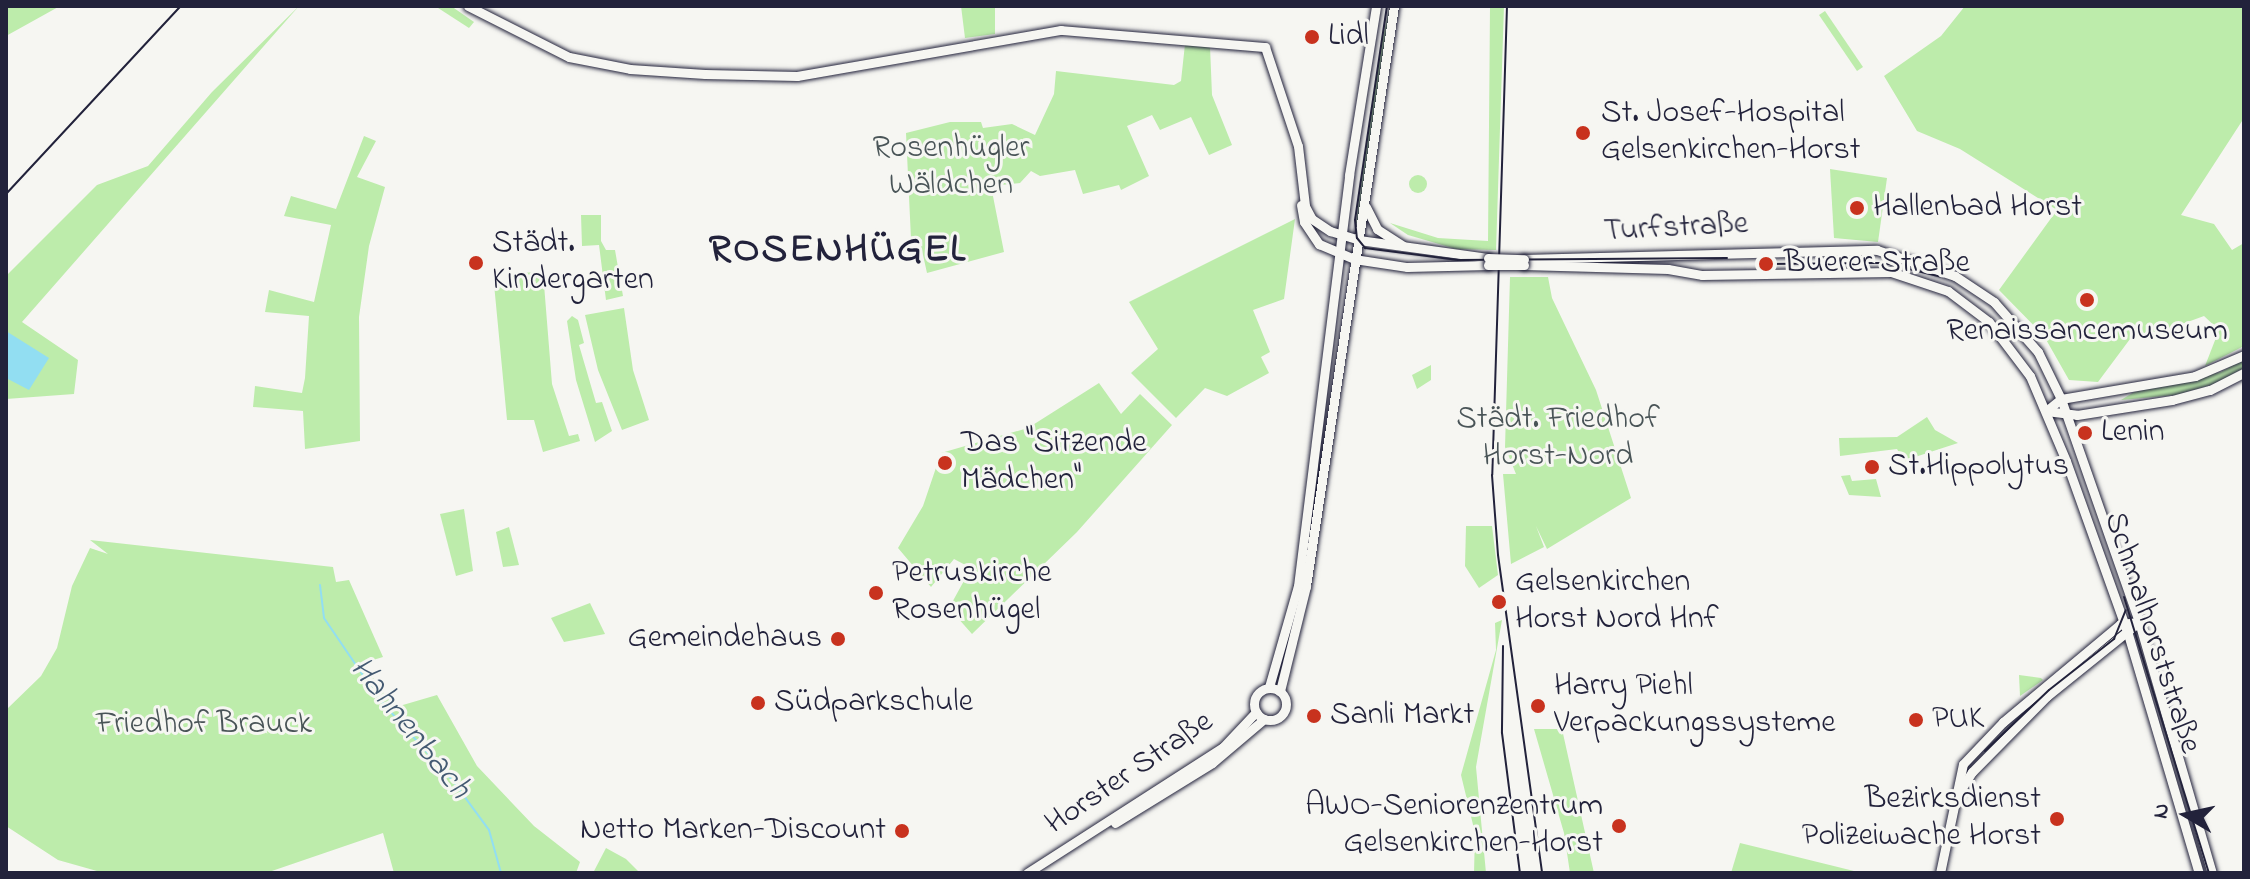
<!DOCTYPE html>
<meta charset="utf-8">
<style>
body{margin:0}
#map{position:relative;width:2250px;height:879px;overflow:hidden;background:#f6f6f2;font-family:"Indie Flower",sans-serif}
div>[style]{position:absolute}
.green>*{inset:0;background:#bdecab}
.round{border-radius:50%}
.water>*{inset:0;background:#92def2}
.stream>*{height:2px;margin:-1px;padding:0 1px;transform-origin:1px;border-radius:1px;background:#92def2}
.roads{filter:drop-shadow(0 0 2px #22223b) drop-shadow(0 0 2px #22223b)}
.secondary>*{height:9px;margin:-4.5px;padding:0 4.5px;transform-origin:4.5px;border-radius:4.5px;background:#f6f6f2}
.secondary>.ring{margin:-4.5px;padding:0;box-sizing:content-box;background:none;border:9px solid #f6f6f2;border-radius:50%}
.tram>*{height:2px;margin:-1px;padding:0 1px;transform-origin:1px;border-radius:1px;background:#22223b}
.rail>*{height:2px;margin:-1px;padding:0 1px;transform-origin:1px;border-radius:1px;background:#22223b}
.bridges{filter:drop-shadow(0 0 2px #22223b) drop-shadow(0 0 2px #22223b)}
.secondary-bridge>*{height:9px;margin:-4.5px;padding:0 4.5px;transform-origin:4.5px;border-radius:4.5px;background:#f6f6f2}
.dots>*{width:22px;height:22px;translate:-50% -50%;box-sizing:border-box;border:4px solid #f6f6f2;border-radius:50%}
span{translate:-50% -50%;white-space:nowrap;text-align:center;line-height:1.15;-webkit-text-stroke:6px #f6f6f2;paint-order:stroke}
.poi-label{font-size:32px;color:#22223b}
.left{translate:0 -50%;text-align:left}
.right{translate:-100% -50%;text-align:right}
.park-label{font-size:32px;color:#495457}
.street-label{font-size:32px;color:#22223b}
.water-label{font-size:34px;color:#445a72;font-style:italic}
.district-label{font-size:40px;color:#22223b;font-weight:700;letter-spacing:2px}
.frame{position:absolute;inset:0;border:8px solid #22223b;pointer-events:none}
.north{position:absolute;left:2146px;top:775px;width:80px;height:80px;-webkit-text-stroke:6px #f6f6f2;paint-order:stroke;rotate:279deg;font-size:22px;font-weight:700;line-height:32px;text-align:center;color:#22223b}
.north::after{content:'';display:block;margin:auto;width:28px;height:36px;background:#22223b;clip-path:polygon(50% 0,100% 100%,50% 72%,0 100%)}
</style>
<div id="map">
<div class="green">
<i style="clip-path:polygon(6px 6px,60px 6px,6px 36px)"></i>
<i style="clip-path:polygon(299px 6px,22px 322px,78px 360px,74px 394px,6px 399px,6px 276px,97px 185px,148px 166px,212px 92px)"></i>
<i style="clip-path:polygon(435px 6px,451px 6px,474px 22px,469px 28px)"></i>
<i style="clip-path:polygon(961px 6px,995px 6px,995px 34px,965px 38px)"></i>
<i style="clip-path:polygon(1390px 6px,1359px 223px,1356px 223px,1380px 50px)"></i>
<i style="clip-path:polygon(1490px 6px,1504px 6px,1496px 250px,1456px 249px,1408px 235px,1390px 223px,1438px 238px,1488px 241px)"></i>
<i style="clip-path:polygon(1965px 6px,2244px 6px,2244px 118px,2181px 215px,2214px 224px,2232px 250px,2244px 243px,2244px 346px,2205px 366px,2219px 330px,2204px 316px,2163px 331px,2133px 335px,2098px 382px,2069px 380px,2044px 336px,1999px 290px,2057px 210px,1960px 149px,1917px 131px,1884px 76px,1941px 36px)"></i>
<i style="clip-path:polygon(1825px 11px,1863px 67px,1857px 71px,1819px 15px)"></i>
<i style="clip-path:polygon(1185px 44px,1210px 46px,1212px 95px,1232px 145px,1209px 155px,1191px 117px,1160px 130px,1152px 115px,1127px 126px,1149px 176px,1121px 190px,1119px 185px,1083px 194px,1075px 170px,1040px 176px,1031px 171px,1020px 183px,991px 186px,1004px 252px,927px 273px,921px 246px,912px 247px,911px 239px,906px 133px,950px 122px,981px 122px,983px 128px,1012px 124px,1035px 135px,1054px 94px,1056px 71px,1174px 85px,1181px 81px)"></i>
<i style="clip-path:polygon(364px 136px,376px 141px,357px 177px,385px 187px,369px 246px,359px 317px,360px 441px,305px 449px,303px 411px,253px 407px,255px 386px,302px 393px,305px 378px,309px 316px,265px 312px,269px 290px,314px 302px,331px 225px,284px 216px,291px 196px,336px 209px)"></i>
<i style="clip-path:polygon(1830px 169px,1887px 178px,1878px 242px,1834px 238px)"></i>
<i class="round" style="left:1409px;top:175px;width:18px;height:18px"></i>
<i style="clip-path:polygon(581px 215px,601px 215px,601px 241px,606px 250px,615px 250px,623px 296px,606px 300px,599px 245px,582px 246px)"></i>
<i style="clip-path:polygon(1295px 219px,1284px 299px,1253px 310px,1270px 352px,1261px 357px,1269px 373px,1227px 396px,1205px 388px,1176px 418px,1131px 373px,1158px 349px,1129px 302px)"></i>
<i style="clip-path:polygon(543px 272px,552px 384px,569px 436px,578px 434px,580px 441px,543px 452px,534px 420px,507px 420px,494px 284px,509px 282px,514px 273px)"></i>
<i style="clip-path:polygon(1510px 277px,1548px 277px,1552px 298px,1596px 390px,1631px 498px,1547px 549px,1536px 526px,1544px 547px,1511px 564px,1503px 474px,1516px 474px,1505px 447px)"></i>
<i style="clip-path:polygon(624px 308px,633px 370px,649px 420px,622px 430px,598px 370px,585px 315px)"></i>
<i style="clip-path:polygon(572px 316px,578px 320px,584px 343px,579px 345px,596px 403px,602px 402px,612px 431px,595px 442px,576px 380px,567px 321px)"></i>
<i style="clip-path:polygon(2244px 359px,2244px 368px,2214px 384px,2176px 395px,2121px 400px,2134px 392px,2221px 372px)"></i>
<i style="clip-path:polygon(1431px 365px,1431px 380px,1417px 389px,1412px 375px)"></i>
<i style="clip-path:polygon(1099px 383px,1121px 414px,1140px 394px,1172px 425px,1077px 532px,972px 634px,949px 608px,971px 568px,954px 559px,931px 587px,898px 548px,923px 506px,941px 453px,1028px 428px)"></i>
<i style="clip-path:polygon(1927px 417px,1935px 430px,1958px 443px,1915px 457px,1914px 462px,1904px 461px,1897px 449px,1840px 456px,1839px 438px,1897px 437px)"></i>
<i style="clip-path:polygon(1850px 475px,1852px 481px,1876px 479px,1881px 497px,1849px 495px,1841px 476px)"></i>
<i style="clip-path:polygon(464px 509px,473px 571px,456px 576px,440px 514px)"></i>
<i style="clip-path:polygon(1466px 526px,1492px 526px,1498px 575px,1479px 588px,1465px 566px)"></i>
<i style="clip-path:polygon(509px 527px,519px 565px,503px 567px,496px 532px)"></i>
<i style="clip-path:polygon(90px 540px,333px 567px,336px 582px,349px 580px,383px 657px,363px 663px,383px 692px,396px 707px,437px 695px,477px 766px,534px 826px,580px 862px,576px 873px,394px 873px,383px 833px,266px 873px,104px 873px,58px 860px,6px 826px,6px 710px,41px 676px,57px 648px,72px 586px,90px 548px,108px 554px)"></i>
<i style="clip-path:polygon(590px 603px,605px 634px,564px 642px,551px 618px)"></i>
<i style="clip-path:polygon(1502px 620px,1476px 767px,1486px 873px,1474px 873px,1475px 833px,1461px 775px,1496px 650px,1495px 623px)"></i>
<i style="clip-path:polygon(2019px 675px,2041px 678px,2043px 680px,2020px 696px)"></i>
<i style="clip-path:polygon(1534px 729px,1562px 729px,1594px 873px,1570px 873px,1564px 833px)"></i>
<i style="clip-path:polygon(1740px 843px,1854px 871px,1731px 873px)"></i>
<i style="clip-path:polygon(606px 848px,626px 859px,640px 873px,593px 873px)"></i>
</div>
<div class="water">
<i style="clip-path:polygon(6px 331px,49px 358px,29px 390px,6px 378px)"></i>
</div>
<div class="stream">
<i style="left:320px;top:585px;width:33px;rotate:83deg"></i>
<i style="left:324px;top:618px;width:98px;rotate:55.8deg"></i>
<i style="left:379px;top:699px;width:110px;rotate:47.9deg"></i>
<i style="left:453px;top:781px;width:61px;rotate:53.7deg"></i>
<i style="left:489px;top:830px;width:45px;rotate:74.4deg"></i>
</div>
<div class="roads">
<div class="secondary">
<i style="left:468px;top:6px;width:113px;rotate:26.8deg"></i>
<i style="left:569px;top:57px;width:62px;rotate:11.1deg"></i>
<i style="left:630px;top:69px;width:75px;rotate:3.8deg"></i>
<i style="left:705px;top:74px;width:92px;rotate:1.2deg"></i>
<i style="left:797px;top:76px;width:268px;rotate:-9.9deg"></i>
<i style="left:1061px;top:30px;width:205px;rotate:4.8deg"></i>
<i style="left:1265px;top:47px;width:104px;rotate:71.6deg"></i>
<i style="left:1298px;top:146px;width:60px;rotate:83.3deg"></i>
<i style="left:1305px;top:206px;width:15px;rotate:62deg"></i>
<i style="left:1312px;top:219px;width:22px;rotate:34deg"></i>
<i style="left:1330px;top:231px;width:30px;rotate:17deg"></i>
<i style="left:1359px;top:240px;width:130px;rotate:7.9deg"></i>
<i style="left:1301px;top:205px;width:17px;rotate:80deg"></i>
<i style="left:1304px;top:222px;width:27px;rotate:56deg"></i>
<i style="left:1319px;top:244px;width:38px;rotate:23deg"></i>
<i style="left:1354px;top:259px;width:54px;rotate:8.6deg"></i>
<i style="left:1407px;top:267px;width:81px;rotate:-1.4deg"></i>
<i style="left:1366px;top:207px;width:25px;rotate:63deg"></i>
<i style="left:1377px;top:229px;width:31px;rotate:33deg"></i>
<i style="left:1524px;top:259px;width:353px;rotate:-1.5deg"></i>
<i style="left:1877px;top:250px;width:82px;rotate:18.4deg"></i>
<i style="left:1955px;top:276px;width:47px;rotate:33.7deg"></i>
<i style="left:1994px;top:302px;width:67px;rotate:48.7deg"></i>
<i style="left:2038px;top:352px;width:52px;rotate:63.9deg"></i>
<i style="left:2061px;top:399px;width:236px;rotate:70.7deg"></i>
<i style="left:2139px;top:622px;width:261px;rotate:73.8deg"></i>
<i style="left:1524px;top:265px;width:144px;rotate:1.6deg"></i>
<i style="left:1668px;top:269px;width:35px;rotate:10deg"></i>
<i style="left:1702px;top:275px;width:189px;rotate:-0.9deg"></i>
<i style="left:1891px;top:272px;width:60px;rotate:18.4deg"></i>
<i style="left:1948px;top:291px;width:51px;rotate:37.1deg"></i>
<i style="left:1989px;top:322px;width:68px;rotate:52.8deg"></i>
<i style="left:2030px;top:376px;width:92px;rotate:67deg"></i>
<i style="left:2066px;top:461px;width:184px;rotate:70.3deg"></i>
<i style="left:2128px;top:634px;width:249px;rotate:73.5deg"></i>
<i style="left:2046px;top:411px;width:19px;rotate:-39deg"></i>
<i style="left:2061px;top:399px;width:136px;rotate:-9.7deg"></i>
<i style="left:2195px;top:376px;width:53px;rotate:-23.2deg"></i>
<i style="left:2046px;top:411px;width:31px;rotate:7deg"></i>
<i style="left:2077px;top:415px;width:96px;rotate:-9deg"></i>
<i style="left:2172px;top:400px;width:39px;rotate:-15deg"></i>
<i style="left:2210px;top:390px;width:38px;rotate:-27deg"></i>
<i style="left:1269px;top:687px;width:105px;rotate:-74deg"></i>
<i style="left:1298px;top:586px;width:414px;rotate:-82.9deg"></i>
<i style="left:1349px;top:175px;width:171px;rotate:-80.9deg"></i>
<i class="ring" style="left:1254px;top:688px;width:23px;height:23px"></i>
<i style="left:1280px;top:691px;width:108px;rotate:-76.1deg"></i>
<i style="left:1306px;top:586px;width:587px;rotate:-81.37deg"></i>
<i style="left:1955px;top:799px;width:32px;rotate:-58deg"></i>
<i style="left:1972px;top:772px;width:107px;rotate:-45.4deg"></i>
<i style="left:2047px;top:696px;width:118px;rotate:-38.8deg"></i>
<i style="left:1115px;top:823px;width:114px;rotate:-31.7deg"></i>
<i style="left:1212px;top:763px;width:68px;rotate:-40.2deg"></i>
<i style="left:1027px;top:873px;width:233px;rotate:-32.7deg"></i>
<i style="left:1223px;top:747px;width:48px;rotate:-46.7deg"></i>
<i style="left:1940px;top:873px;width:111px;rotate:-78.1deg"></i>
<i style="left:1963px;top:764px;width:58px;rotate:-46.4deg"></i>
<i style="left:2003px;top:722px;width:153px;rotate:-39.9deg"></i>
<i style="left:2120px;top:624px;width:19px;rotate:-6deg"></i>
</div>
</div>
<div class="tram">
<i style="left:1387px;top:6px;width:216px;rotate:98.5deg"></i>
<i style="left:1355px;top:220px;width:18px;rotate:84deg"></i>
<i style="left:1357px;top:238px;width:13px;rotate:51deg"></i>
<i style="left:1365px;top:248px;width:94px;rotate:7.4deg"></i>
<i style="left:1458px;top:260px;width:269px;rotate:-0.4deg"></i>
<i style="left:1766px;top:264px;width:118px;rotate:-0.5deg"></i>
<i style="left:1884px;top:263px;width:60px;rotate:13.6deg"></i>
<i style="left:2124px;top:597px;width:289px;rotate:72.9deg"></i>
<i style="left:1985px;top:751px;width:88px;rotate:-43.6deg"></i>
<i style="left:2049px;top:690px;width:83px;rotate:-38.1deg"></i>
<i style="left:2114px;top:639px;width:31px;rotate:-68deg"></i>
</div>
<div class="rail">
<i style="left:1507px;top:6px;width:469px;rotate:91.8deg"></i>
<i style="left:1492px;top:475px;width:80px;rotate:85.7deg"></i>
<i style="left:1498px;top:555px;width:321px;rotate:82.1deg"></i>
<i style="left:6px;top:194px;width:257px;rotate:-47.1deg"></i>
<i style="left:1503px;top:646px;width:87px;rotate:90.7deg"></i>
<i style="left:1502px;top:733px;width:141px;rotate:82.7deg"></i>
</div>
<div class="bridges">
<div class="secondary-bridge">
<i style="left:1488px;top:258px;width:36px;rotate:2deg"></i>
<i style="left:1488px;top:265px;width:36px"></i>
</div>
</div>
<div class="dots">
<i style="left:1312px;top:37px;background:#c8321e"></i>
<i style="left:1583px;top:133px;background:#c8321e"></i>
<i style="left:1857px;top:208px;background:#c8321e"></i>
<i style="left:476px;top:263px;background:#c8321e"></i>
<i style="left:1766px;top:264px;background:#c8321e"></i>
<i style="left:2087px;top:300px;background:#c8321e"></i>
<i style="left:2085px;top:433px;background:#c8321e"></i>
<i style="left:945px;top:463px;background:#c8321e"></i>
<i style="left:1872px;top:467px;background:#c8321e"></i>
<i style="left:876px;top:593px;background:#c8321e"></i>
<i style="left:1499px;top:602px;background:#c8321e"></i>
<i style="left:838px;top:639px;background:#c8321e"></i>
<i style="left:758px;top:703px;background:#c8321e"></i>
<i style="left:1538px;top:706px;background:#c8321e"></i>
<i style="left:1314px;top:716px;background:#c8321e"></i>
<i style="left:1916px;top:720px;background:#c8321e"></i>
<i style="left:2057px;top:819px;background:#c8321e"></i>
<i style="left:1619px;top:826px;background:#c8321e"></i>
<i style="left:902px;top:831px;background:#c8321e"></i>
</div>
<div class="poi-label">
<span class="left" style="left:1328px;top:37px">Lidl</span>
<span class="left" style="left:1601px;top:133px">St. Josef-Hospital<br>Gelsenkirchen-Horst</span>
<span class="left" style="left:1873px;top:208px">Hallenbad Horst</span>
<span class="left" style="left:492px;top:263px">Städt.<br>Kindergarten</span>
<span class="left" style="left:1784px;top:264px">Buerer Straße</span>
<span style="left:2087px;top:332px">Renaissancemuseum</span>
<span class="left" style="left:2101px;top:433px">Lenin</span>
<span class="left" style="left:961px;top:463px">Das "Sitzende<br>Mädchen"</span>
<span class="left" style="left:1888px;top:467px">St.Hippolytus</span>
<span class="left" style="left:892px;top:593px">Petruskirche<br>Rosenhügel</span>
<span class="left" style="left:1515px;top:602px">Gelsenkirchen<br>Horst Nord Hnf</span>
<span class="right" style="left:822px;top:639px">Gemeindehaus</span>
<span class="left" style="left:1554px;top:706px">Harry Piehl<br>Verpackungssysteme</span>
<span class="left" style="left:774px;top:703px">Südparkschule</span>
<span class="left" style="left:1330px;top:716px">Sanli Markt</span>
<span class="left" style="left:1932px;top:720px">PUK</span>
<span class="right" style="left:2041px;top:819px">Bezirksdienst<br>Polizeiwache Horst</span>
<span class="right" style="left:1603px;top:826px">AWO-Seniorenzentrum<br>Gelsenkirchen-Horst</span>
<span class="right" style="left:886px;top:831px">Netto Marken-Discount</span>
</div>
<div class="park-label">
<span style="left:951px;top:168px">Rosenhügler<br>Wäldchen</span>
<span style="left:1558px;top:439px">Städt. Friedhof<br>Horst-Nord</span>
<span style="left:204px;top:725px">Friedhof Brauck</span>
</div>
<div class="street-label">
<span style="left:1676px;top:229px;rotate:-3deg">Turfstraße</span>
<span style="left:2151px;top:633px;rotate:72deg">Schmalhorststraße</span>
<span style="left:1130px;top:774px;rotate:-34deg">Horster Straße</span>
</div>
<div class="water-label">
<span style="left:409px;top:729px;rotate:51deg">Hahnenbach</span>
</div>
<div class="district-label">
<span style="left:838px;top:251px">ROSENHÜGEL</span>
</div>
<div class="frame"></div>
<div class="north">N</div>
</div>
